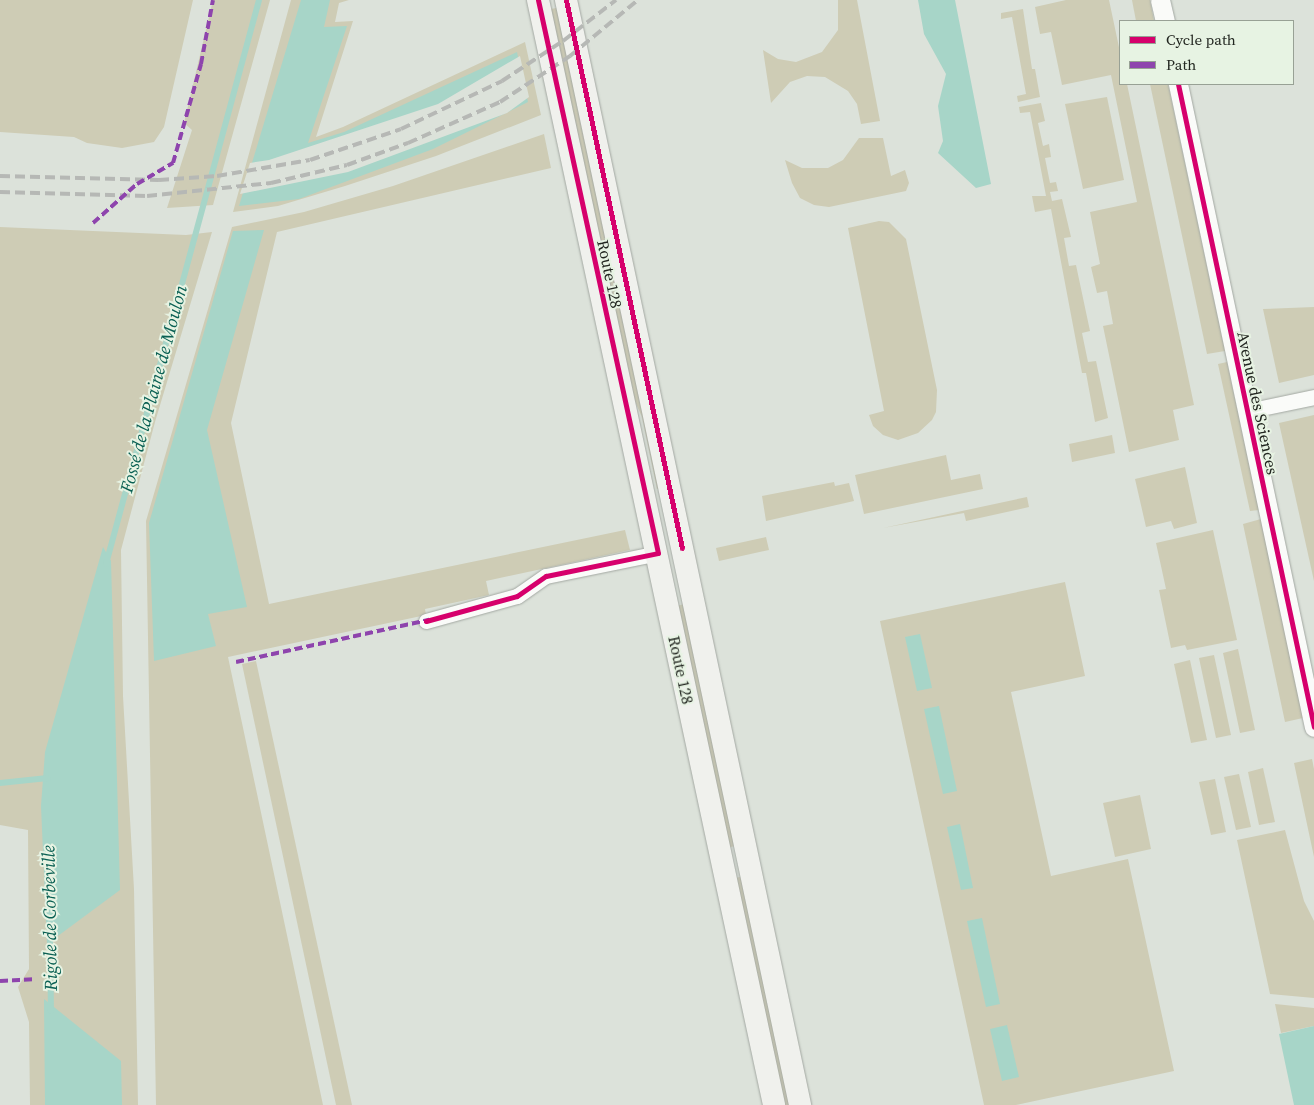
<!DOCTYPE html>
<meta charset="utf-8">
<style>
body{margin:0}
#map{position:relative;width:1314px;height:1105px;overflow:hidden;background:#dce2da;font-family:"Source Serif 4",serif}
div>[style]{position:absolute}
.green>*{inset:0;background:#ceccb5}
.water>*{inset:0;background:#a7d5c8}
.pier>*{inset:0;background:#dce2da}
.stream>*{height:6px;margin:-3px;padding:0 3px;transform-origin:3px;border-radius:3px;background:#a7d5c8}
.roads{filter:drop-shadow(0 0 1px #a3a8a2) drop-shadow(0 0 1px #a3a8a2)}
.minor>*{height:15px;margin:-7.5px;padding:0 7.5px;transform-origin:7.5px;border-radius:7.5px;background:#fafbf9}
.tertiary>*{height:19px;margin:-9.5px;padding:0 9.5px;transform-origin:9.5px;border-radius:9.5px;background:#fafbf9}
.secondary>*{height:22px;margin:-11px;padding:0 11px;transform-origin:11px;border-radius:11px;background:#f0f1ed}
.rail>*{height:4px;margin-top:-2px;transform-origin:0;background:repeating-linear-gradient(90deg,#b6b8b5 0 10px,transparent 0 15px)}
.quiet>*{height:4px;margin-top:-2px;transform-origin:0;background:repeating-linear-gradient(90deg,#8e44ad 0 8px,transparent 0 12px)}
.cycleway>*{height:5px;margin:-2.5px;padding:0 2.5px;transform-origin:2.5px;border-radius:2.5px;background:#d6006c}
span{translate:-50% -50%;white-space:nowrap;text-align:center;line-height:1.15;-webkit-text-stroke:4px #e7f3e3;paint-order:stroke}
.street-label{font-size:16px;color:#222620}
.water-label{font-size:18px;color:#0a6053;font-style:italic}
.legend{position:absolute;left:1119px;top:20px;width:175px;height:65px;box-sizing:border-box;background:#e7f3e3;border:1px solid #98a195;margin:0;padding:6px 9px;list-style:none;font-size:15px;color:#222620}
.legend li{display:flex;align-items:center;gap:10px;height:25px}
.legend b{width:25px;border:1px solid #98a195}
</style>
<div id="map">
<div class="green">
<i style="clip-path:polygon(0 0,193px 0,164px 127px,154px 142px,122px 148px,87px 143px,74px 137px,0 132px)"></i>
<i style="clip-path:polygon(213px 0,270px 0,213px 205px,167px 208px,192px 130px,184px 123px)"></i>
<i style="clip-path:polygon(291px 0,349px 0,339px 3px,335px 22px,353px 21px,316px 137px,343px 127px,525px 42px,541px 115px,436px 156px,345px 186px,278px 206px,233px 212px)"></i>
<i style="clip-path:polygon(838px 0,857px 0,880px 121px,861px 124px,857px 104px,848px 91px,825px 77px,807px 76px,790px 82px,771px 103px,763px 50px,778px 59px,796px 62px,822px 52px,838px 30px)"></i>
<i style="clip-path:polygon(1066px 0,1109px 0,1120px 52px,1120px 84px,1127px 84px,1194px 405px,1173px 410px,1179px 440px,1129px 452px,1103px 326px,1113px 324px,1107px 291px,1097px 293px,1091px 267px,1100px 264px,1090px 212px,1137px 202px,1111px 75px,1062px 85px,1051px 32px,1040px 34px,1035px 7px)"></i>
<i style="clip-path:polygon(1132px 0,1150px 0,1154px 21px,1136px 21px)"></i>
<i style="clip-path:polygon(561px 7px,663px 487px,657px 489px,642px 417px,624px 377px,546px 10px)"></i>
<i style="clip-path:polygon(1023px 9px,1032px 69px,1035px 69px,1040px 97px,1018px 102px,1017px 96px,1026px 94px,1012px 17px,1001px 19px,1001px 13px)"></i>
<i style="clip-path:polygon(1150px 84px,1168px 84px,1225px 351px,1207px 354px)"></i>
<i style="clip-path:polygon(1107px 97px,1124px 180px,1083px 189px,1065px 104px)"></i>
<i style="clip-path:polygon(1041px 103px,1045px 121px,1038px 123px,1043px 146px,1049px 144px,1051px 157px,1045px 158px,1050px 183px,1056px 182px,1058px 191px,1050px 192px,1052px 201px,1062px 199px,1071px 237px,1064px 238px,1069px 266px,1076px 265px,1090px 331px,1082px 333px,1088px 362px,1096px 361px,1108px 418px,1095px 422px,1086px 373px,1082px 373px,1051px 209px,1035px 212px,1032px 196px,1046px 196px,1030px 112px,1020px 113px,1019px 107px)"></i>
<i style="clip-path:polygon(544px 134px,551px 168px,277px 232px,231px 423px,269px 604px,625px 530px,630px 550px,486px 581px,489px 595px,425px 609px,426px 615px,228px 657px,323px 1105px,156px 1105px,146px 521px,232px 227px,304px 212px,393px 186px)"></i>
<i style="clip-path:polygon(859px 138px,883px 138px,891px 176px,905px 170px,909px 183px,906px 191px,829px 207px,814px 205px,800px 198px,792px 183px,785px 160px,802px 168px,828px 168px,843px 160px)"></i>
<i style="clip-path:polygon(879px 221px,889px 222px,906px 239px,937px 390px,936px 412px,932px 420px,918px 433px,898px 440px,883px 435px,873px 426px,869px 415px,884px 411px,848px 228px)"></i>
<i style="clip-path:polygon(0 227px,186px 235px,212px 232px,155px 422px,121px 550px,123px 696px,134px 889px,138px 1105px,30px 1105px,29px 1022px,18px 987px,29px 969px,28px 830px,0 825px)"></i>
<i style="clip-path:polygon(1314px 307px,1314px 375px,1279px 383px,1263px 309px)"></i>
<i style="clip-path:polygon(1227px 362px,1259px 510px,1250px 511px,1218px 364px)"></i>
<i style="clip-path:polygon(1314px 415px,1314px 581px,1279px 423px)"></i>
<i style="clip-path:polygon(1112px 435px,1115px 453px,1072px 462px,1069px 444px)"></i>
<i style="clip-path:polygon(946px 455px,951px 480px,980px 474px,983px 489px,864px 514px,855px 475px)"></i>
<i style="clip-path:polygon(1185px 467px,1197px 523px,1174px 529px,1171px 521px,1146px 527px,1135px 479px)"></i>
<i style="clip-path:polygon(834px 482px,835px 486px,849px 483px,854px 501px,766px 521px,762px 496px)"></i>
<i style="clip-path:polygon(1027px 497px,1029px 507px,966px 521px,964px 513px,883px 528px)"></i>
<i style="clip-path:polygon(1261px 519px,1303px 718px,1285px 722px,1243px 524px)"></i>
<i style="clip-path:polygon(1213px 530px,1237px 640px,1187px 650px,1185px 645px,1171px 648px,1159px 590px,1166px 589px,1156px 543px)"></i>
<i style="clip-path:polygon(766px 537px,769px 550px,719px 561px,716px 548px)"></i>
<i style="clip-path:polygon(1065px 582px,1085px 676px,1011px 692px,1051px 876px,1128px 859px,1174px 1071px,1016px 1105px,984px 1105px,880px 621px)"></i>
<i style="clip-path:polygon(688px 603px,738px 845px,724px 849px,673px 607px)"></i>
<i style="clip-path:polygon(1238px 649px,1255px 730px,1240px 733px,1223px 653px)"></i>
<i style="clip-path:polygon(1214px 655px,1231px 735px,1216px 738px,1199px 658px)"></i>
<i style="clip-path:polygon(1190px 660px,1207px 740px,1191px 743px,1174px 664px)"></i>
<i style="clip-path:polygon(256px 661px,352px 1105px,336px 1105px,242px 664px)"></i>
<i style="clip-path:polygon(1312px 759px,1314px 769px,1314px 857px,1294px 763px)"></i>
<i style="clip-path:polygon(1263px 768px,1275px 822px,1259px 825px,1248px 772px)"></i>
<i style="clip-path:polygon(1239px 774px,1251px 827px,1236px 830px,1224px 777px)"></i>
<i style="clip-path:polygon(1215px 779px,1226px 832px,1211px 835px,1199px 782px)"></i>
<i style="clip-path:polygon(1140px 795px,1151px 849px,1115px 857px,1103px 803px)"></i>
<i style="clip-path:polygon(1285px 830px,1304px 901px,1314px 921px,1314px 998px,1270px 994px,1237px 840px)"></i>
<i style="clip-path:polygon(745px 876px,794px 1105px,783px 1105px,730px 879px)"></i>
<i style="clip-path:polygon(1275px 1004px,1314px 1008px,1314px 1026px,1281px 1033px)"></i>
</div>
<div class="water">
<i style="clip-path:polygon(301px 0,330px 0,324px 27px,347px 26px,308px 143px,344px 132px,517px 52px,528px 102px,433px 149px,299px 199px,239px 206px)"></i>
<i style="clip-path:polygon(918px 0,955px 0,991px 184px,976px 188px,938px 153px,943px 141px,938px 106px,946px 74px,924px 34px)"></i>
<i style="clip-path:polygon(264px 230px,207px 430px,247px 607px,208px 614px,216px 646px,154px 661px,149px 523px,233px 231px)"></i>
<i style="clip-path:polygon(103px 547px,111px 561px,120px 890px,47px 944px,41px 806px,45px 752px)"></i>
<i style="clip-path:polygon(920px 634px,932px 688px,917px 691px,905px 637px)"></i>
<i style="clip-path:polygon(939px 706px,957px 791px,943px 794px,924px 709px)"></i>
<i style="clip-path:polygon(960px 824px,973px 888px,961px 890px,947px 827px)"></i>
<i style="clip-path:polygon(982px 918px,1000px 1004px,986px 1007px,967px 921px)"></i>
<i style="clip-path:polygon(44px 999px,121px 1061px,122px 1105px,45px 1105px)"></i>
<i style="clip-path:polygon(1007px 1025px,1019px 1077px,1002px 1081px,990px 1029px)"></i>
<i style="clip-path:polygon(1314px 1026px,1314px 1105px,1294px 1105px,1279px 1034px)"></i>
</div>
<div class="pier">
<i style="clip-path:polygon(520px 56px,529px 97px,507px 113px,348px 172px,240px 194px,250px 163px,269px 160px,438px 104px)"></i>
</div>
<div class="stream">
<i style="left:106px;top:564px;width:584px;rotate:-74.82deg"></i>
<i style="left:0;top:783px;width:48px;rotate:-5.9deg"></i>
<i style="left:50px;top:934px;width:77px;rotate:89.3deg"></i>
</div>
<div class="roads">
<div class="minor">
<i style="left:1247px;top:411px;width:68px;rotate:-11.8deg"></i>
<i style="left:426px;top:621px;width:94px;rotate:-15.4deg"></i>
<i style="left:517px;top:596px;width:35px;rotate:-35deg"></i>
<i style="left:546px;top:576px;width:114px;rotate:-11.6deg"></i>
</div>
<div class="tertiary">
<i style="left:1160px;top:0;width:22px;rotate:77deg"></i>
<i style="left:1178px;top:84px;width:657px;rotate:78.06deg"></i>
</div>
<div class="secondary">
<i style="left:538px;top:0;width:1130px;rotate:77.94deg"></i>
<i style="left:566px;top:0;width:1130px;rotate:78.04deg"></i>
</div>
</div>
<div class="rail">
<i style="left:0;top:176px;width:159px;rotate:1.4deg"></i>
<i style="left:159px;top:180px;width:58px;rotate:-3.9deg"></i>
<i style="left:217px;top:176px;width:94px;rotate:-9.8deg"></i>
<i style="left:310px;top:160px;width:96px;rotate:-18.8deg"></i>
<i style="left:401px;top:129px;width:112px;rotate:-25.4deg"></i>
<i style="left:502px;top:81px;width:73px;rotate:-33.3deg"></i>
<i style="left:563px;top:41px;width:67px;rotate:-37.7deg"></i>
<i style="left:0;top:192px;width:147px;rotate:1.6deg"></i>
<i style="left:147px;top:196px;width:125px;rotate:-6deg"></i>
<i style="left:271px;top:183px;width:78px;rotate:-13.3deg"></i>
<i style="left:347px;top:165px;width:65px;rotate:-19.8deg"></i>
<i style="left:408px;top:143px;width:101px;rotate:-24deg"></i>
<i style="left:500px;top:102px;width:84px;rotate:-33.3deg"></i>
<i style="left:570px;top:56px;width:88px;rotate:-39.5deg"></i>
</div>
<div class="quiet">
<i style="left:93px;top:223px;width:59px;rotate:-41.6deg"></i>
<i style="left:137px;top:184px;width:42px;rotate:-30.3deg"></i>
<i style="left:173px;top:163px;width:103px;rotate:-74.2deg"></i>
<i style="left:201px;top:64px;width:65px;rotate:-79.4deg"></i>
<i style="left:236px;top:662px;width:198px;rotate:-12.3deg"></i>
<i style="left:0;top:981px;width:33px;rotate:-3deg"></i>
</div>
<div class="cycleway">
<i style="left:566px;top:0;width:560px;rotate:78.05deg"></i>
<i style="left:1178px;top:84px;width:657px;rotate:78.06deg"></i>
<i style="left:426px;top:621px;width:94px;rotate:-15.4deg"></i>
<i style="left:517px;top:596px;width:35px;rotate:-35deg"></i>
<i style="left:546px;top:576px;width:114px;rotate:-11.6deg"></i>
<i style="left:658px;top:553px;width:566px;rotate:-102.24deg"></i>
</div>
<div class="street-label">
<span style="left:610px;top:274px;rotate:78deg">Route 128</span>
<span style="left:1258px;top:403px;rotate:78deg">Avenue des Sciences</span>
<span style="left:681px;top:670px;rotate:78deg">Route 128</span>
</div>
<div class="water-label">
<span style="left:154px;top:389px;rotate:-75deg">Fossé de la Plaine de Moulon</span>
<span style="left:50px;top:918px;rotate:-91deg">Rigole de Corbeville</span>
</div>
<ul class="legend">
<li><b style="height:6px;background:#d6006c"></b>Cycle path</li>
<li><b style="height:6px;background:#8e44ad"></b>Path</li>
</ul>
</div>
